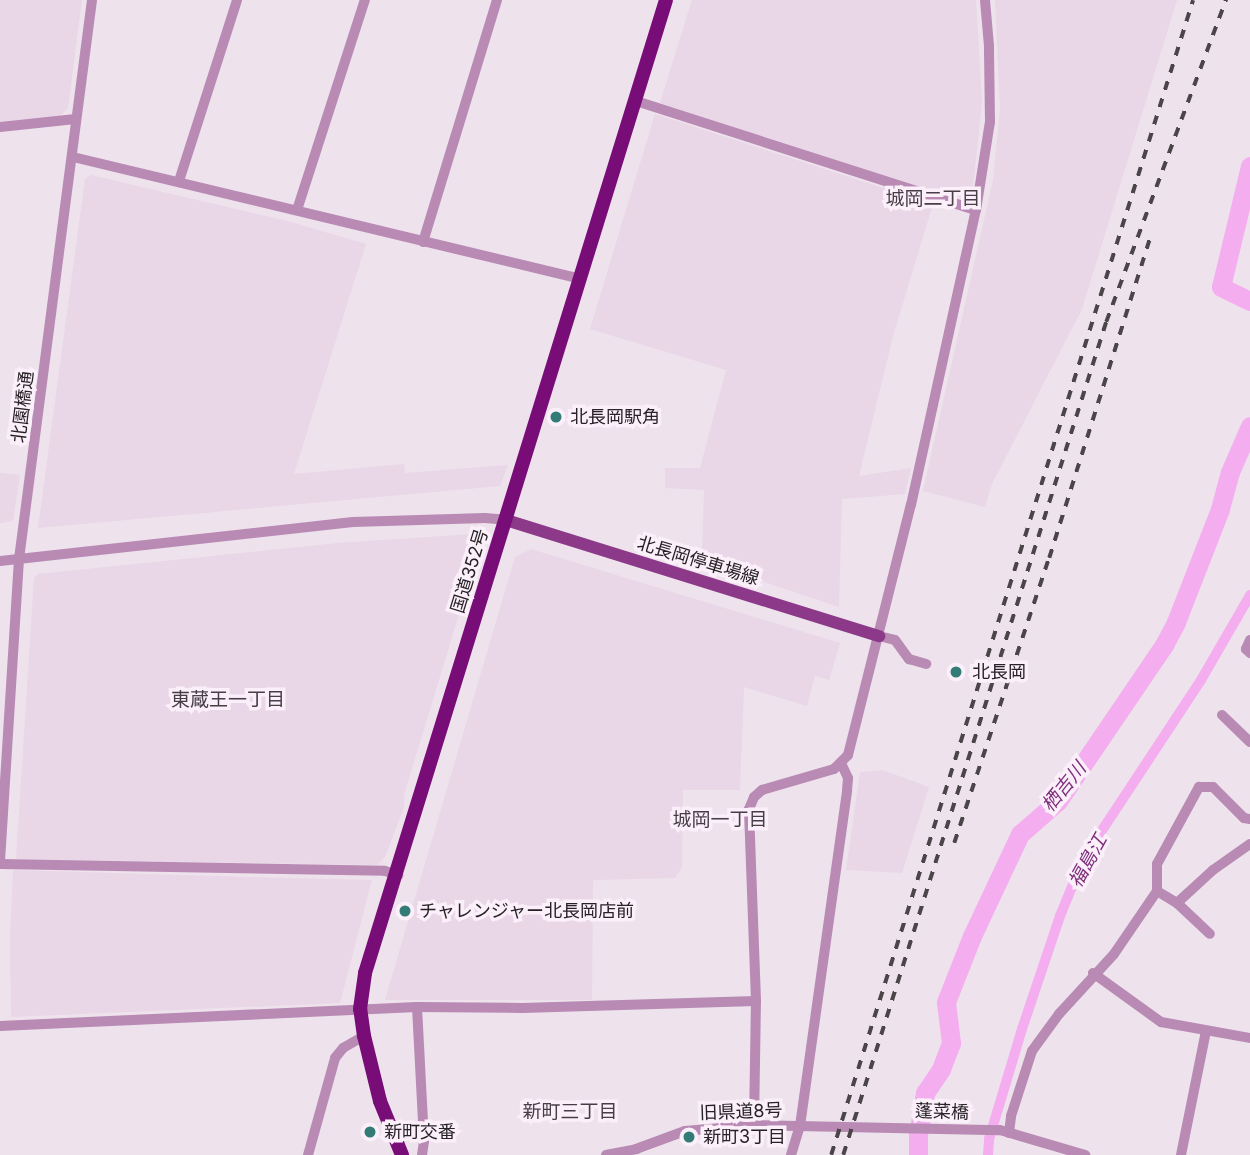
<!DOCTYPE html>
<meta charset="utf-8">
<style>
body{margin:0}
#map{position:relative;width:1250px;height:1155px;overflow:hidden;background:#eee2ed;font-family:Inter,"Noto Sans JP",sans-serif}
div>[style]{position:absolute}
.built>*{inset:0;background:#e9d6e7}
.canal>*{height:10px;margin:-5px;padding:0 5px;transform-origin:5px;border-radius:5px;background:#f4aeef}
.river>*{height:19px;margin:-9.5px;padding:0 9.5px;transform-origin:9.5px;border-radius:9.5px;background:#f4aeef}
.minor>*{height:10px;margin:-5px;padding:0 5px;transform-origin:5px;border-radius:5px;background:#b88ab4}
.major>*{height:12px;margin:-6px;padding:0 6px;transform-origin:6px;border-radius:6px;background:#8b3988}
.highway>*{height:14px;margin:-7px;padding:0 7px;transform-origin:7px;border-radius:7px;background:#790d77}
.rail>*{height:3.5px;margin-top:-1.75px;transform-origin:0;background:repeating-linear-gradient(90deg,#4b454a 0 9px,transparent 0 18px)}
.dots>*{width:19px;height:19px;translate:-50% -50%;box-sizing:border-box;border:4px solid #fbeffa;border-radius:50%}
span{translate:-50% -50%;white-space:nowrap;text-align:center;line-height:1.15;-webkit-text-stroke:7px #fbeffa;paint-order:stroke}
.street-label{font-size:18px;color:#272226}
.poi-label{font-size:18px;color:#272226}
.left{translate:0 -50%;text-align:left}
.neighbourhood-label{font-size:19px;color:#483e47}
.water-label{font-size:19px;color:#7d2e7b;font-style:italic}
</style>
<div id="map">
<div class="built">
<i style="clip-path:polygon(0 0,82px 0,68px 108px,57px 119px,0 124px)"></i>
<i style="clip-path:polygon(692px 0,976px 0,982px 102px,972px 196px,952px 197px,660px 103px)"></i>
<i style="clip-path:polygon(995px 0,1177px 0,1082px 309px,992px 484px,985px 507px,923px 491px,993px 180px,1000px 109px)"></i>
<i style="clip-path:polygon(655px 114px,933px 204px,893px 336px,859px 476px,911px 468px,905px 494px,842px 499px,839px 607px,702px 561px,704px 490px,665px 488px,665px 468px,700px 468px,726px 370px,590px 329px)"></i>
<i style="clip-path:polygon(91px 175px,287px 221px,366px 244px,294px 474px,404px 464px,405px 473px,508px 465px,500px 486px,38px 528px,85px 179px)"></i>
<i style="clip-path:polygon(0 473px,20px 475px,13px 521px,0 523px)"></i>
<i style="clip-path:polygon(473px 534px,481px 542px,404px 795px,404px 807px,385px 857px,377px 865px,16px 859px,34px 578px,38px 574px,338px 543px)"></i>
<i style="clip-path:polygon(531px 549px,840px 643px,829px 680px,815px 676px,807px 706px,744px 687px,740px 790px,683px 790px,682px 867px,675px 878px,593px 880px,592px 1000px,385px 1000px,515px 557px)"></i>
<i style="clip-path:polygon(882px 770px,929px 787px,902px 873px,846px 870px,860px 772px)"></i>
<i style="clip-path:polygon(13px 870px,247px 877px,372px 880px,340px 1003px,11px 1017px,10px 937px)"></i>
</div>
<div class="canal">
<i style="left:988px;top:1155px;width:16px;rotate:-86deg"></i>
<i style="left:989px;top:1139px;width:115px;rotate:-73.3deg"></i>
<i style="left:1022px;top:1029px;width:119px;rotate:-71.4deg"></i>
<i style="left:1060px;top:916px;width:42px;rotate:-67.7deg"></i>
<i style="left:1076px;top:877px;width:37px;rotate:-63deg"></i>
<i style="left:1093px;top:844px;width:196px;rotate:-56.6deg"></i>
<i style="left:1201px;top:680px;width:98px;rotate:-60deg"></i>
</div>
<div class="river">
<i style="left:1250px;top:166px;width:124px;rotate:103.5deg"></i>
<i style="left:1221px;top:287px;width:32px;rotate:26deg"></i>
<i style="left:918px;top:1155px;width:20px;rotate:-90deg"></i>
<i style="left:918px;top:1135px;width:43px;rotate:-80.5deg"></i>
<i style="left:925px;top:1093px;width:29px;rotate:-56deg"></i>
<i style="left:941px;top:1069px;width:28px;rotate:-69deg"></i>
<i style="left:951px;top:1043px;width:41px;rotate:-97deg"></i>
<i style="left:946px;top:1002px;width:71px;rotate:-68.5deg"></i>
<i style="left:972px;top:936px;width:113px;rotate:-64.8deg"></i>
<i style="left:1020px;top:834px;width:50px;rotate:-41deg"></i>
<i style="left:1058px;top:801px;width:189px;rotate:-55.8deg"></i>
<i style="left:1164px;top:645px;width:26px;rotate:-62deg"></i>
<i style="left:1176px;top:622px;width:121px;rotate:-68.7deg"></i>
<i style="left:1220px;top:509px;width:38px;rotate:-75deg"></i>
<i style="left:1230px;top:472px;width:50px;rotate:-66.5deg"></i>
</div>
<div class="minor">
<i style="left:636px;top:101px;width:357px;rotate:17.8deg"></i>
<i style="left:0;top:127px;width:76px;rotate:-6deg"></i>
<i style="left:73px;top:157px;width:522px;rotate:13.5deg"></i>
<i style="left:179px;top:181px;width:190px;rotate:-72.2deg"></i>
<i style="left:297px;top:210px;width:221px;rotate:-72.1deg"></i>
<i style="left:423px;top:242px;width:253px;rotate:-73deg"></i>
<i style="left:0;top:561px;width:355px;rotate:-6.3deg"></i>
<i style="left:353px;top:522px;width:132px;rotate:-1.7deg"></i>
<i style="left:485px;top:518px;width:21px;rotate:5deg"></i>
<i style="left:879px;top:636px;width:16px;rotate:14deg"></i>
<i style="left:895px;top:640px;width:24px;rotate:54deg"></i>
<i style="left:909px;top:659px;width:18px;rotate:16deg"></i>
<i style="left:1250px;top:640px;width:10px;rotate:114deg"></i>
<i style="left:1246px;top:649px;width:6px;rotate:45deg"></i>
<i style="left:1222px;top:715px;width:39px;rotate:44deg"></i>
<i style="left:0;top:861px;width:303px;rotate:-86.4deg"></i>
<i style="left:19px;top:559px;width:564px;rotate:-82.56deg"></i>
<i style="left:0;top:864px;width:385px;rotate:1deg"></i>
<i style="left:385px;top:871px;width:14px;rotate:17deg"></i>
<i style="left:1157px;top:891px;width:27px;rotate:-90deg"></i>
<i style="left:1157px;top:864px;width:88px;rotate:-61.4deg"></i>
<i style="left:1199px;top:787px;width:14px"></i>
<i style="left:1213px;top:787px;width:44px;rotate:45deg"></i>
<i style="left:1244px;top:818px;width:6px;rotate:9deg"></i>
<i style="left:1177px;top:903px;width:45px;rotate:43.2deg"></i>
<i style="left:1093px;top:973px;width:84px;rotate:35.8deg"></i>
<i style="left:1161px;top:1022px;width:90px;rotate:10.2deg"></i>
<i style="left:417px;top:1007px;width:134px;rotate:87deg"></i>
<i style="left:424px;top:1141px;width:14px;rotate:98deg"></i>
<i style="left:0;top:1026px;width:417px;rotate:-2.6deg"></i>
<i style="left:417px;top:1007px;width:105px;rotate:0.5deg"></i>
<i style="left:522px;top:1008px;width:234px;rotate:-1.7deg"></i>
<i style="left:754px;top:1125px;width:124px;rotate:-89.1deg"></i>
<i style="left:756px;top:1001px;width:192px;rotate:-92.1deg"></i>
<i style="left:749px;top:809px;width:13px;rotate:-67deg"></i>
<i style="left:754px;top:797px;width:11px;rotate:-41deg"></i>
<i style="left:762px;top:790px;width:75px;rotate:-16.3deg"></i>
<i style="left:834px;top:769px;width:20px;rotate:-45deg"></i>
<i style="left:848px;top:755px;width:258px;rotate:-75.9deg"></i>
<i style="left:911px;top:505px;width:302px;rotate:-77.6deg"></i>
<i style="left:976px;top:210px;width:89px;rotate:-81deg"></i>
<i style="left:990px;top:122px;width:76px;rotate:-90.8deg"></i>
<i style="left:989px;top:46px;width:46px;rotate:-95deg"></i>
<i style="left:1009px;top:1133px;width:17px;rotate:-83deg"></i>
<i style="left:1011px;top:1116px;width:68px;rotate:-72.1deg"></i>
<i style="left:1032px;top:1051px;width:46px;rotate:-53.9deg"></i>
<i style="left:1059px;top:1014px;width:81px;rotate:-47.5deg"></i>
<i style="left:1114px;top:954px;width:76px;rotate:-55.7deg"></i>
<i style="left:1157px;top:891px;width:23px;rotate:31deg"></i>
<i style="left:1177px;top:903px;width:49px;rotate:-42.5deg"></i>
<i style="left:1213px;top:870px;width:45px;rotate:-35.1deg"></i>
<i style="left:308px;top:1155px;width:101px;rotate:-74.4deg"></i>
<i style="left:335px;top:1058px;width:13px;rotate:-51deg"></i>
<i style="left:343px;top:1048px;width:24px;rotate:-30deg"></i>
<i style="left:606px;top:1155px;width:31px;rotate:-11deg"></i>
<i style="left:636px;top:1149px;width:52px;rotate:-20.2deg"></i>
<i style="left:685px;top:1131px;width:69px;rotate:-5deg"></i>
<i style="left:754px;top:1125px;width:246px;rotate:1.2deg"></i>
<i style="left:1000px;top:1130px;width:89px;rotate:16.4deg"></i>
<i style="left:791px;top:1155px;width:30px;rotate:-73deg"></i>
<i style="left:800px;top:1126px;width:339px;rotate:-82deg"></i>
<i style="left:847px;top:790px;width:12px;rotate:-85deg"></i>
<i style="left:848px;top:778px;width:14px;rotate:-115deg"></i>
<i style="left:1181px;top:1155px;width:126px;rotate:-78.6deg"></i>
</div>
<div class="major">
<i style="left:506px;top:520px;width:391px;rotate:17.3deg"></i>
</div>
<div class="highway">
<i style="left:402px;top:1155px;width:58px;rotate:-112.2deg"></i>
<i style="left:380px;top:1101px;width:67px;rotate:-103.8deg"></i>
<i style="left:364px;top:1036px;width:27px;rotate:-98deg"></i>
<i style="left:360px;top:1009px;width:36px;rotate:-82deg"></i>
<i style="left:365px;top:973px;width:1018px;rotate:-72.81deg"></i>
</div>
<div class="rail">
<i style="left:954px;top:843px;width:300px;rotate:-71.6deg"></i>
<i style="left:1049px;top:558px;width:337px;rotate:-72.5deg"></i>
<i style="left:831px;top:1155px;width:1210px;rotate:-72.6deg"></i>
<i style="left:843px;top:1155px;width:874px;rotate:-72.48deg"></i>
<i style="left:1106px;top:322px;width:344px;rotate:-69.6deg"></i>
</div>
<div class="dots">
<i style="left:556px;top:417px;background:#337b77"></i>
<i style="left:956px;top:672px;background:#337b77"></i>
<i style="left:405px;top:911px;background:#337b77"></i>
<i style="left:370px;top:1132px;background:#337b77"></i>
<i style="left:689px;top:1137px;background:#337b77"></i>
</div>
<div class="street-label">
<span style="left:23px;top:407px;rotate:-83deg">北園橋通</span>
<span style="left:698px;top:561px;rotate:17deg">北長岡停車場線</span>
<span style="left:470px;top:571px;rotate:-73deg">国道352号</span>
<span style="left:741px;top:1112px;rotate:-2deg">旧県道8号</span>
<span style="left:942px;top:1112px;rotate:2deg">蓬菜橋</span>
</div>
<div class="poi-label">
<span class="left" style="left:570px;top:417px">北長岡駅角</span>
<span class="left" style="left:972px;top:672px">北長岡</span>
<span class="left" style="left:419px;top:911px">チャレンジャー北長岡店前</span>
<span class="left" style="left:384px;top:1132px">新町交番</span>
<span class="left" style="left:703px;top:1137px">新町3丁目</span>
</div>
<div class="neighbourhood-label">
<span style="left:933px;top:199px">城岡二丁目</span>
<span style="left:228px;top:700px">東蔵王一丁目</span>
<span style="left:720px;top:820px">城岡一丁目</span>
<span style="left:570px;top:1112px">新町三丁目</span>
</div>
<div class="water-label">
<span style="left:1064px;top:787px;rotate:-51deg">栖吉川</span>
<span style="left:1088px;top:861px;rotate:-61deg">福島江</span>
</div>
</div>
